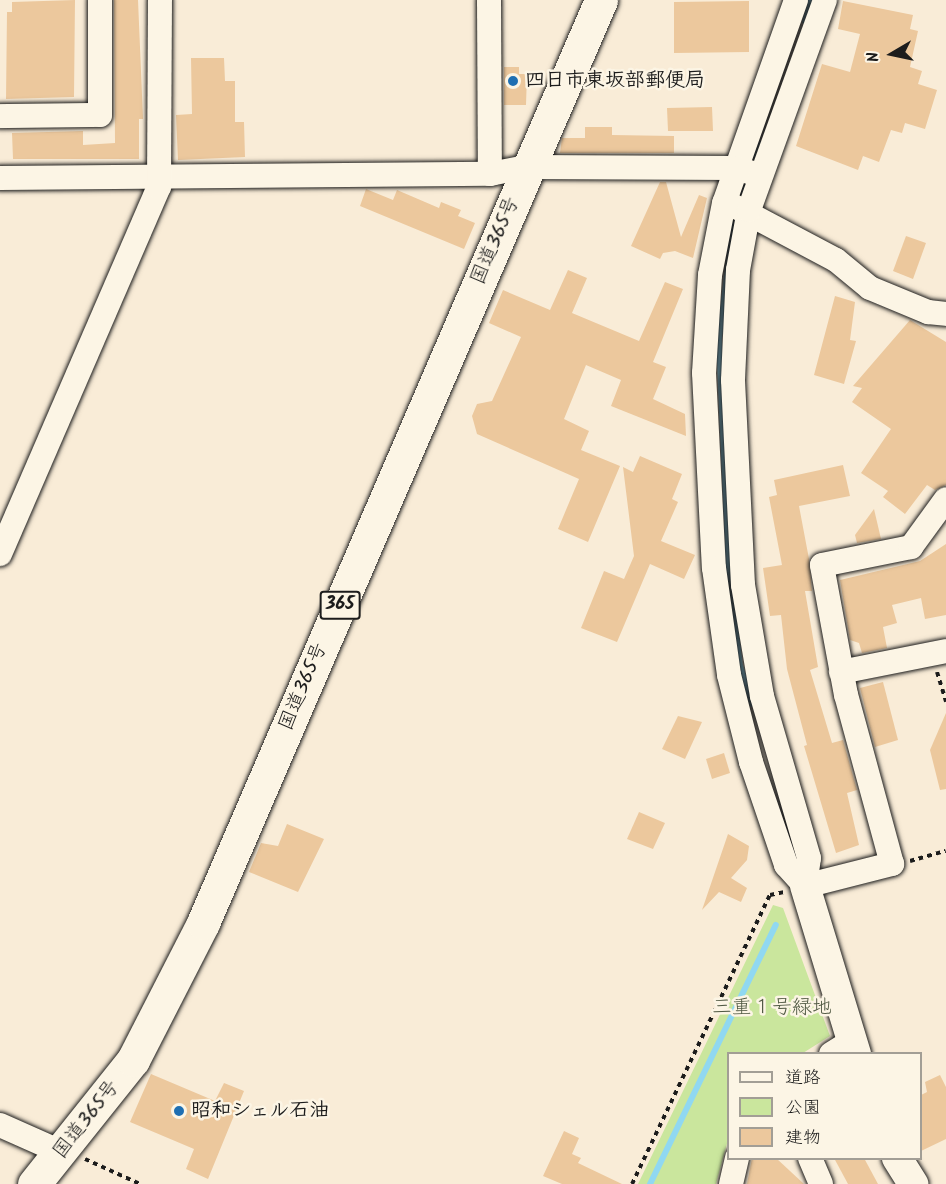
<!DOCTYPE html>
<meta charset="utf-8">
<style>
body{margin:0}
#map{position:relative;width:946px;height:1184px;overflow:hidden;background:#f9ecd7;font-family:Kalam,"Klee One",sans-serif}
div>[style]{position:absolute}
.green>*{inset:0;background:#cae69d}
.stream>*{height:6px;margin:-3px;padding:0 3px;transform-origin:3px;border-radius:3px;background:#90d8f1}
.building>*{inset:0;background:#ecc89d}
.path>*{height:4px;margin-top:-2px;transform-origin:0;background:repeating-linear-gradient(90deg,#1c1c1c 0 4.5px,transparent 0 9px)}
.roads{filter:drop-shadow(0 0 2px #1c1c1c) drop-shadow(0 0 2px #1c1c1c)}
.minor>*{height:24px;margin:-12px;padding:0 12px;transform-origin:12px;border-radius:12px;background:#fcf5e5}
.tertiary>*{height:30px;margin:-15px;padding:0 15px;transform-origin:15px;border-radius:15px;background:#fcf5e5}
.trunk>*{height:33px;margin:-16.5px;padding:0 16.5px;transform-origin:16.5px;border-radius:16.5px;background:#fcf5e5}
.dots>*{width:16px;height:16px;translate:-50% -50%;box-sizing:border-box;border:3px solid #fcf5e5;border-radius:50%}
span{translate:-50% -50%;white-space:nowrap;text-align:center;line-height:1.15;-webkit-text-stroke:5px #fcf5e5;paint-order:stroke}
.shield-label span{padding:2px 4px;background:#fcf5e5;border:2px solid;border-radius:4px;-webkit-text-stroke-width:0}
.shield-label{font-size:18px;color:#1c1c1c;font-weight:700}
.poi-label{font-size:20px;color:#1c1c1c;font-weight:700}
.left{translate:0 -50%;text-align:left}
.street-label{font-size:20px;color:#1c1c1c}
.park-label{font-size:20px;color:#505943}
.legend{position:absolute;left:727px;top:1052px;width:195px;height:108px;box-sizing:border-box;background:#fcf5e5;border:2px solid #a29e95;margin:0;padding:8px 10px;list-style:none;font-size:18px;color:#1c1c1c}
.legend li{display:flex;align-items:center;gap:12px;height:30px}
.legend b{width:30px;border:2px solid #a29e95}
.north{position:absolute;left:862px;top:24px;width:60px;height:60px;-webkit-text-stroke:4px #fcf5e5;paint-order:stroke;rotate:261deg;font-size:16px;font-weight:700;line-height:24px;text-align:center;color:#1c1c1c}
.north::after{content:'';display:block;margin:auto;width:21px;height:27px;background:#1c1c1c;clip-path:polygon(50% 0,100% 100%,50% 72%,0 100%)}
</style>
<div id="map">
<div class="green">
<i style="clip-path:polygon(773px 905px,783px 908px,830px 1036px,803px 1053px,728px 1054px,728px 1140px,716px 1184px,638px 1184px)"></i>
</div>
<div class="stream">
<i style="left:805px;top:21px;width:22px;rotate:-74deg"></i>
<i style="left:751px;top:167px;width:25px;rotate:-67deg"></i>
<i style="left:739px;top:201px;width:25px;rotate:-72deg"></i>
<i style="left:735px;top:214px;width:126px;rotate:97.3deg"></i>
<i style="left:719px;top:339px;width:234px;rotate:87.6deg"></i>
<i style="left:729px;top:573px;width:94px;rotate:83.3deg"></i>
<i style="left:740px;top:666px;width:40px;rotate:72deg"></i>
<i style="left:650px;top:1184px;width:288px;rotate:-64.1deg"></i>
</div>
<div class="building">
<i style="clip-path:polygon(75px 0,74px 97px,6px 99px,7px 12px,12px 12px,12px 2px)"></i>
<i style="clip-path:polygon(114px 0,138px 0,143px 119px,139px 119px,139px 159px,13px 159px,12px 133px,83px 131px,83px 145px,115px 143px)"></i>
<i style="clip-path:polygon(749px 1px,749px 52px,674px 53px,674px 2px)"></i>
<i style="clip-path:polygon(843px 1px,913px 15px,910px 29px,918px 31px,910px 67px,922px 71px,918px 84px,937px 90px,925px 129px,905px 123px,902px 133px,891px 130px,879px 162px,863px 156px,858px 170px,796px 146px,822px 64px,850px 72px,860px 34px,838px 29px)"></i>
<i style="clip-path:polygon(191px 58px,224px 58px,225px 81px,235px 81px,235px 122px,244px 122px,245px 157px,178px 160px,176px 115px,192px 114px)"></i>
<i style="clip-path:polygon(504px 67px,519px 67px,519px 74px,527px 74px,526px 105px,504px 105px)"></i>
<i style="clip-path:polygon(712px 107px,713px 131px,668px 131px,667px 108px)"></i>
<i style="clip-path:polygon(585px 127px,612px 127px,612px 135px,674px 136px,674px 153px,560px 153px,562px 138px,585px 138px)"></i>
<i style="clip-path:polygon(660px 182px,666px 182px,681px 237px,699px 195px,707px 198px,693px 258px,675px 251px,663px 253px,660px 259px,631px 246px)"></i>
<i style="clip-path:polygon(366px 189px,393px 200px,397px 190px,439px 208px,441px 202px,461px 210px,458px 216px,475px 223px,464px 249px,360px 206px)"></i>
<i style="clip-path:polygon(906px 236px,926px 243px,913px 279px,893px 271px)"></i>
<i style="clip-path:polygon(568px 270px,587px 278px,572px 313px,639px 341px,665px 282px,683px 289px,653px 362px,666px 367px,653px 399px,685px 414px,686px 436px,611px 406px,621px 380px,586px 365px,564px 419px,589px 431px,581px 450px,620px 466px,588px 542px,558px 529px,579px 479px,477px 434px,472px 416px,477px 404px,492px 401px,521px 337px,489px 323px,503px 290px,550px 310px)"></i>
<i style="clip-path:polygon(835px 296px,855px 302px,850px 340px,856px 341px,844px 384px,814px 375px)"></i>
<i style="clip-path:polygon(910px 320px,946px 342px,946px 485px,935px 490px,927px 485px,905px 514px,883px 497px,888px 491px,861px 473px,891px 429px,852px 402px,862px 388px,853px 386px)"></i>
<i style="clip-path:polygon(640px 456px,682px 474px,672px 499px,678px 502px,661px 541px,695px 555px,684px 579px,650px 564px,617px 642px,581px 628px,604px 571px,624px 579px,634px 556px,623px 467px,633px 472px)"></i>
<i style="clip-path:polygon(843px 465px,850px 496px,799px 506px,809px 559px,812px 591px,805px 591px,818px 667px,810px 670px,832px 743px,843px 740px,857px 790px,847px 793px,859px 845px,836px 853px,804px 746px,807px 745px,787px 669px,781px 615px,770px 616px,763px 568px,782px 565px,769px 497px,777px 495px,774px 480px)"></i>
<i style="clip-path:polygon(874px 509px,881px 539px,857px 543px,855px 535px)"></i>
<i style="clip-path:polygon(946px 544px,946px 615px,925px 619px,921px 598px,892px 605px,897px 623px,883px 627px,887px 648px,862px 653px,859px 643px,850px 640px,840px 580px,920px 561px)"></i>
<i style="clip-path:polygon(883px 682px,898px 740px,875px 747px,860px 688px)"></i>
<i style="clip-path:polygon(946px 713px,946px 789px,940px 790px,930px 750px)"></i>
<i style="clip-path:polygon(678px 716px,702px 722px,685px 759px,662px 749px)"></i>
<i style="clip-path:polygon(724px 753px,730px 773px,712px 779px,706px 759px)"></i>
<i style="clip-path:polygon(639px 812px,665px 823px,653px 849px,627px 839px)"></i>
<i style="clip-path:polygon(287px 824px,324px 839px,298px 892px,249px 872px,261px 843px,278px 846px)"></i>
<i style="clip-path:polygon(728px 834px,749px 846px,747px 860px,731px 878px,747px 888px,741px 902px,719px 892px,702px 910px)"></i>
<i style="clip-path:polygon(151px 1074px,215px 1101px,224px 1083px,244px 1091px,208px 1179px,186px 1169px,194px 1149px,130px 1122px)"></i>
<i style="clip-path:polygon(940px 1075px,946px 1087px,946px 1139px,921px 1151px,921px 1095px,927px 1092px,925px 1082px)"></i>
<i style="clip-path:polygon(564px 1131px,579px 1138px,572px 1154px,581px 1158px,578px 1163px,622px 1184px,562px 1184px,543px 1176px)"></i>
<i style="clip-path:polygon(752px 1158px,776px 1158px,804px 1184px,747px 1184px)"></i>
<i style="clip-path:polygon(834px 1158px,864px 1158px,878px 1184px,848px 1184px)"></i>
</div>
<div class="path">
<i style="left:937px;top:672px;width:31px;rotate:73deg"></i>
<i style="left:910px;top:861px;width:37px;rotate:-16deg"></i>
<i style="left:85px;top:1159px;width:60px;rotate:24.4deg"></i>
<i style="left:632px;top:1184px;width:320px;rotate:-64.5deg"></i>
<i style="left:770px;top:895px;width:14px;rotate:-12deg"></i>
</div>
<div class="roads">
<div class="minor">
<i style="left:489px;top:0;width:174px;rotate:89.7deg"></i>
<i style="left:796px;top:0;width:215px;rotate:109.5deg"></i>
<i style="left:724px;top:203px;width:73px;rotate:101deg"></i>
<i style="left:710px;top:275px;width:98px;rotate:93.5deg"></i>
<i style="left:704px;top:373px;width:195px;rotate:87.1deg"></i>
<i style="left:714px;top:568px;width:108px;rotate:82deg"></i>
<i style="left:729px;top:675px;width:90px;rotate:75.8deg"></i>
<i style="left:751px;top:762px;width:109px;rotate:71.2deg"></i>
<i style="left:786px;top:865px;width:28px;rotate:48deg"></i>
<i style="left:0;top:116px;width:100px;rotate:-0.6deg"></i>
<i style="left:100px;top:115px;width:115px;rotate:-90deg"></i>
<i style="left:0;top:178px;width:490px;rotate:-0.5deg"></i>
<i style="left:490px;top:174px;width:38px;rotate:-11deg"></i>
<i style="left:527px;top:167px;width:208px;rotate:0.3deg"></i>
<i style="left:735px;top:168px;width:15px;rotate:16deg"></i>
<i style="left:734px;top:206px;width:115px;rotate:27.9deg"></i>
<i style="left:836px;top:260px;width:44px;rotate:39.5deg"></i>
<i style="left:870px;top:288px;width:63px;rotate:22.5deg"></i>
<i style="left:928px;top:312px;width:18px;rotate:6deg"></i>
<i style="left:0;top:554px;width:400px;rotate:-66.6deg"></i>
<i style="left:159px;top:187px;width:187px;rotate:-89.7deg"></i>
<i style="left:841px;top:672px;width:107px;rotate:-11.3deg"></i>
<i style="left:805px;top:886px;width:28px;rotate:-82deg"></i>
<i style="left:809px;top:858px;width:169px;rotate:-106.2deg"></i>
<i style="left:762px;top:696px;width:113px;rotate:-99.7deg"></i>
<i style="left:743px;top:585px;width:205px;rotate:-92.8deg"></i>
<i style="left:733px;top:380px;width:110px;rotate:-87.4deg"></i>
<i style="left:738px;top:270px;width:61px;rotate:-79.6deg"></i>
<i style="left:749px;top:210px;width:223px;rotate:-70.1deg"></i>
<i style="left:805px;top:886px;width:90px;rotate:-14.2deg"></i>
<i style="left:892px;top:864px;width:175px;rotate:-105.2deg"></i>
<i style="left:846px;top:695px;width:132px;rotate:-100.5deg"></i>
<i style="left:822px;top:565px;width:91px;rotate:-11.4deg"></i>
<i style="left:911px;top:547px;width:59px;rotate:-53.9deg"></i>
<i style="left:831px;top:1054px;width:25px;rotate:-32deg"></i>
<i style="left:0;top:1125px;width:69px;rotate:24deg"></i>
<i style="left:810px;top:1158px;width:28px;rotate:67deg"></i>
<i style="left:731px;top:1184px;width:27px;rotate:-77deg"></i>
</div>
<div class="tertiary">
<i style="left:805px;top:886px;width:176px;rotate:73.1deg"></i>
<i style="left:897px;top:1158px;width:31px;rotate:58deg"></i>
</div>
<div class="trunk">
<i style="left:34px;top:1184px;width:159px;rotate:-51.4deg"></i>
<i style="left:133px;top:1060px;width:154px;rotate:-62.9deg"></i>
<i style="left:203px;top:923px;width:1005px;rotate:-66.67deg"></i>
</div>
</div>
<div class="dots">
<i style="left:513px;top:81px;background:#1f6fb2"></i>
<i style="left:179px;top:1111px;background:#1f6fb2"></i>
</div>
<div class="shield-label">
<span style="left:340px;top:605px">365</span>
</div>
<div class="poi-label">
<span class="left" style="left:525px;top:81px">四日市東坂部郵便局</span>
<span class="left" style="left:191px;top:1111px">昭和シェル石油</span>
</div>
<div class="street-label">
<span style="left:496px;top:241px;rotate:-67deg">国道365号</span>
<span style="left:304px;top:687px;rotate:-67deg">国道365号</span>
<span style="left:87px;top:1120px;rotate:-52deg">国道365号</span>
</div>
<div class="park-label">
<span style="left:772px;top:1008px">三重１号緑地</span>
</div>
<ul class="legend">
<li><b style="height:8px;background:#fcf5e5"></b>道路</li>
<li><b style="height:16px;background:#cae69d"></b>公園</li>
<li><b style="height:16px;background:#ecc89d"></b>建物</li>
</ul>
<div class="north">N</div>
</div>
